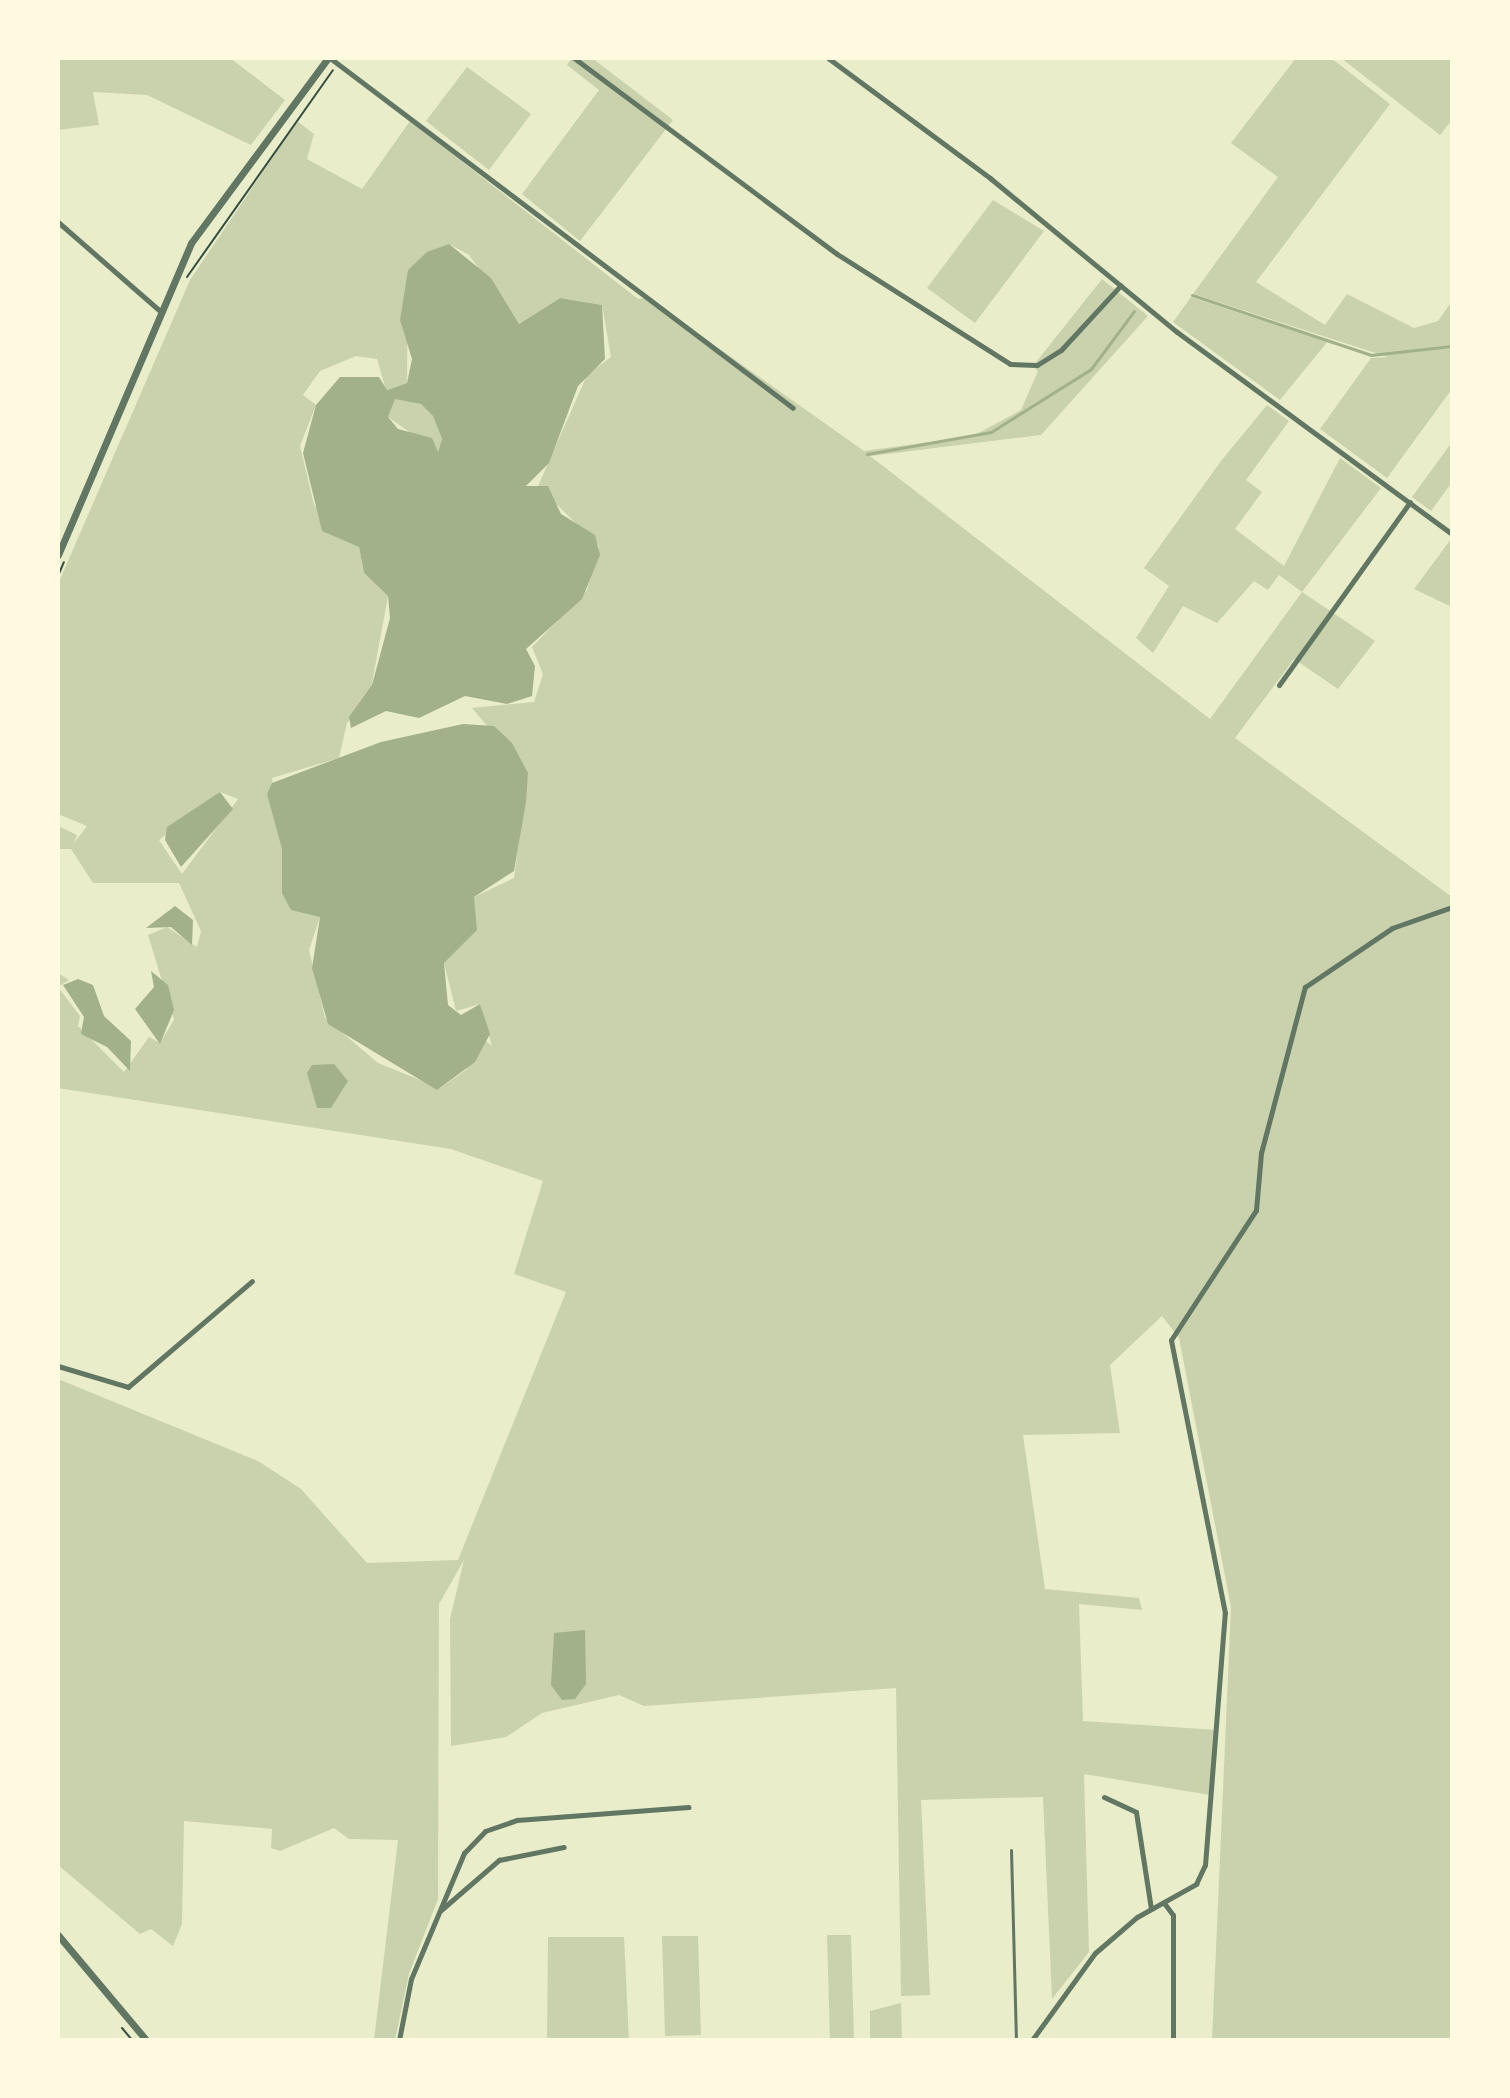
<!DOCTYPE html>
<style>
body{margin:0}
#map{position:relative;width:1510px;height:2098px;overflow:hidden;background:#e9edc9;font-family:Raleway,sans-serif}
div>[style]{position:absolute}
.green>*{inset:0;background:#cad2ad}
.water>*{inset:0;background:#a3b18a}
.stream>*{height:3px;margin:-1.5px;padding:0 1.5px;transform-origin:1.5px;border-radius:1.5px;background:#a3b18a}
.path>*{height:2px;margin:-1px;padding:0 1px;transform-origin:1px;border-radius:1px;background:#344e41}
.service>*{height:3px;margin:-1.5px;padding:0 1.5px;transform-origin:1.5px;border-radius:1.5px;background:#617663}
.minor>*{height:5px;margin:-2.5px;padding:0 2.5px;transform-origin:2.5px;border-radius:2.5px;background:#617663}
.tertiary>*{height:7px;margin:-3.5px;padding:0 3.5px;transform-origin:3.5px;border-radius:3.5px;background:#617663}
span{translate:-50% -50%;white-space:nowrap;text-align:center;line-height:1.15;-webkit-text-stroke:8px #fefae0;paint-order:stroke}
.frame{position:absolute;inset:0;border:60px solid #fefae0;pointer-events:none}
</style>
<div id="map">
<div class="green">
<i style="clip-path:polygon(58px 58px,230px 58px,285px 100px,251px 145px,147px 95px,93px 92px,99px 125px,58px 130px)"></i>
<i style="clip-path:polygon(572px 58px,592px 58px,673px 120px,580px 241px,522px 194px,599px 90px,567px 65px)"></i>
<i style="clip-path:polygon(1296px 58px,1331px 58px,1390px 104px,1256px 282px,1325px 325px,1347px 294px,1414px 328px,1438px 321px,1452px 301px,1452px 389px,1387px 478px,1320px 429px,1371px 358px,1388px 357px,1193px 294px,1278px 177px,1231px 143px)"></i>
<i style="clip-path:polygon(1341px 58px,1452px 58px,1452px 120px,1440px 135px)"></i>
<i style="clip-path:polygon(467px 67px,531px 114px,489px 170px,426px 121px)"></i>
<i style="clip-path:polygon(evenodd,297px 121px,314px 134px,307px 159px,362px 189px,410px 121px,638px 299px,648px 298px,864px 451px,973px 436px,1021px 410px,1038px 371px,1033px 366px,1102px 279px,1148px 316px,1041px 435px,870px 456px,1210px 719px,1302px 592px,1279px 575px,1268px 590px,1254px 581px,1217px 623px,1183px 606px,1153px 653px,1136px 638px,1169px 586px,1144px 568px,1221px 461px,1267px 405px,1289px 421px,1246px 480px,1262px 492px,1235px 529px,1284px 566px,1340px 458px,1381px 488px,1302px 592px,1375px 641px,1338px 689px,1294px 659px,1235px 738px,1452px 897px,1452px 2040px,1212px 2040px,1231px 1607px,1179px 1338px,1162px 1316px,1110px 1365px,1120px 1433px,1023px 1435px,1045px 1589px,1139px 1598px,1142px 1610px,1079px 1604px,1083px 1721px,1217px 1730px,1210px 1795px,1084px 1774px,1089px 1952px,1052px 1999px,1043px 1797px,921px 1800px,930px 1995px,901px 1996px,896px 1688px,644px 1706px,619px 1695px,542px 1713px,506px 1737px,451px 1746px,450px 1619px,464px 1560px,439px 1604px,438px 1899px,409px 1974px,395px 2040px,374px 2040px,398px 1840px,349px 1839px,334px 1828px,280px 1851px,271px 1848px,272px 1829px,184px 1821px,182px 1924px,173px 1946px,151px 1929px,140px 1934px,58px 1865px,58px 1379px,258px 1461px,301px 1489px,367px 1563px,458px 1560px,566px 1292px,514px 1274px,543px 1181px,451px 1149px,58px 1088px,58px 973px,69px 980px,58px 987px,80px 1016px,78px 1026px,124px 1072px,149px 1037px,160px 1043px,174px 1020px,148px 935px,167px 927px,197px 947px,201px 931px,179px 883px,93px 883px,71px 849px,58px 849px,58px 826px,77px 835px,74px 843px,87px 826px,58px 814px,58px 584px,190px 280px,297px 121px,449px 244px,469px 255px,519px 324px,560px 298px,602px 305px,611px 357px,587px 375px,538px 486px,599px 546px,587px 590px,532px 647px,543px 674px,534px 702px,472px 708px,528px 774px,514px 878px,474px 897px,444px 963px,456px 1011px,480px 1004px,492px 1046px,486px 1041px,466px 1070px,440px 1088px,378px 1063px,325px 1018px,309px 950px,320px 917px,282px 849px,272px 778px,339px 758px,347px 723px,370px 694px,388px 596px,364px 573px,359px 547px,314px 505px,300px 446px,316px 405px,303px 395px,320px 371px,356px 356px,377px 359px,386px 390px,407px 383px,408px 270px,449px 244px,297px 121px,220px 792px,238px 799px,182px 874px,159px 840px,220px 792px)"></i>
<i style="clip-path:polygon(993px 200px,1044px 231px,975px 323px,927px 288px)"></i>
<i style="clip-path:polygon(1191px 297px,1239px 313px,1328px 341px,1280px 400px,1173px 322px)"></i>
<i style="clip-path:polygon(395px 398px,421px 404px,433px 416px,442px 439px,438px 452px,388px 417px)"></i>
<i style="clip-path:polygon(1452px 442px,1452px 482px,1431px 511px,1412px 497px)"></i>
<i style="clip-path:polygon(1451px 539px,1452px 540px,1452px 607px,1414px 589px)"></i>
<i style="clip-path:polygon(827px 1935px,851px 1935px,854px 2040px,830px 2040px)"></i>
<i style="clip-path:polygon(662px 1936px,698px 1936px,701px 2035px,665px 2036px)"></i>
<i style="clip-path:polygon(548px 1937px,624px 1937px,629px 2040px,547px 2040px)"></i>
<i style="clip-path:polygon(901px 2003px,902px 2040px,870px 2040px,870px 2011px)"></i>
</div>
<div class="water">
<i style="clip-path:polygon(evenodd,449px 244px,491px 278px,519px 324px,560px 298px,602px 305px,605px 359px,578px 386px,549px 463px,526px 486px,548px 486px,561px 514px,595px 535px,600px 555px,582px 599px,526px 649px,535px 666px,532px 696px,507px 704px,465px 696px,419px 718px,386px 711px,351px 728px,349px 717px,372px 685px,390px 618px,388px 596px,364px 573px,359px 547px,322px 531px,303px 453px,316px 405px,340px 377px,379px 377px,387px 390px,407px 383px,412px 359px,400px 320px,408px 270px,427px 252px,449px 244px,395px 399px,421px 404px,433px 416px,442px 439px,438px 452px,432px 438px,398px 429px,388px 417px,395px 399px)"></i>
<i style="clip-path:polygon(463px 724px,494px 726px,512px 743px,528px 773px,526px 802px,514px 871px,474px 897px,477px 930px,444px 963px,448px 1005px,461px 1015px,480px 1004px,490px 1034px,475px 1062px,437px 1090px,328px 1024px,312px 968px,320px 917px,291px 910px,282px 893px,282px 849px,267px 794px,272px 783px,381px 742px)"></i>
<i style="clip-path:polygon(220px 792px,233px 809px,181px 867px,165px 840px,167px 827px)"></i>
<i style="clip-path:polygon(175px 906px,193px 920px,192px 945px,171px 927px,146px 928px)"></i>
<i style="clip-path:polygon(151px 971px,168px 985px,174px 1010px,160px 1044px,135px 1009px,154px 987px)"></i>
<i style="clip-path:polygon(78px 979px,93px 985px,104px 1016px,131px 1041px,130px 1071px,107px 1047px,81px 1034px,84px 1017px,63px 985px)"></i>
<i style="clip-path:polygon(334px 1064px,348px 1081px,331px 1108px,317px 1108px,307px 1073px,312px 1065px)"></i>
<i style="clip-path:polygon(585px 1630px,586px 1684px,575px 1699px,562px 1700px,551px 1685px,554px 1633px)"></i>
</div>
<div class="stream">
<i style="left:1192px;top:295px;width:189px;rotate:18.5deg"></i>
<i style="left:1371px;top:355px;width:81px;rotate:-6.3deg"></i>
<i style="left:867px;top:454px;width:126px;rotate:-10.1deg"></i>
<i style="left:991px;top:432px;width:118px;rotate:-32.2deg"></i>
<i style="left:1091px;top:369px;width:72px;rotate:-53.4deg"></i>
</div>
<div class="path">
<i style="left:187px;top:277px;width:253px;rotate:-54.8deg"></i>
<i style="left:58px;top:576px;width:15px;rotate:-67deg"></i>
<i style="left:122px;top:2028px;width:16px;rotate:50deg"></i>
</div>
<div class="service">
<i style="left:1011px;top:1850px;width:190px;rotate:88.5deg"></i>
</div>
<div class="minor">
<i style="left:330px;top:58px;width:580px;rotate:37.09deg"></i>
<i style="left:574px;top:58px;width:328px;rotate:36.7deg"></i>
<i style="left:837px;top:254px;width:205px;rotate:32.4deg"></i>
<i style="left:1010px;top:364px;width:27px;rotate:2deg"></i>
<i style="left:1037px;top:365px;width:28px;rotate:-32deg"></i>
<i style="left:1061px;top:350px;width:88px;rotate:-47.3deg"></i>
<i style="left:828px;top:58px;width:202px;rotate:36.5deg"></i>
<i style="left:990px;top:178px;width:242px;rotate:39.5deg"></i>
<i style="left:1177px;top:332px;width:341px;rotate:36.3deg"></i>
<i style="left:58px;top:222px;width:135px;rotate:41.1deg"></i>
<i style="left:1279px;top:685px;width:225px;rotate:-54.4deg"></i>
<i style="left:58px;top:1366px;width:73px;rotate:16.7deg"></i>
<i style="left:128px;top:1387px;width:163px;rotate:-40.5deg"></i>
<i style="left:1104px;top:1797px;width:35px;rotate:25deg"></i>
<i style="left:1136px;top:1812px;width:98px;rotate:81.2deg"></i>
<i style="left:1164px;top:1903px;width:15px;rotate:53deg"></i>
<i style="left:1173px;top:1915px;width:125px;rotate:90deg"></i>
<i style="left:441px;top:1910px;width:77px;rotate:-40.8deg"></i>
<i style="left:499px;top:1860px;width:66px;rotate:-11.3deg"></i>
<i style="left:399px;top:2040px;width:62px;rotate:-78.9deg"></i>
<i style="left:411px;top:1979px;width:137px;rotate:-67.2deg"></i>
<i style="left:464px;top:1853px;width:30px;rotate:-46deg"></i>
<i style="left:485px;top:1831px;width:34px;rotate:-19deg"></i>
<i style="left:517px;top:1820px;width:172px;rotate:-4.3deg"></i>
<i style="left:1032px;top:2040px;width:107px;rotate:-54.1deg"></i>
<i style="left:1095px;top:1953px;width:55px;rotate:-40.6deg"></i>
<i style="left:1137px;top:1917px;width:68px;rotate:-29.2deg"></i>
<i style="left:1196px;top:1884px;width:21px;rotate:-65deg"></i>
<i style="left:1205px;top:1865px;width:253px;rotate:-85.5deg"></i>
<i style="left:1225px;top:1613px;width:278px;rotate:-101.2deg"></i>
<i style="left:1171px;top:1340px;width:155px;rotate:-56.8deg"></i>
<i style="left:1256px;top:1210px;width:57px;rotate:-85deg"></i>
<i style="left:1261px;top:1153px;width:172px;rotate:-75.2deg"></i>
<i style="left:1305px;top:987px;width:105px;rotate:-34.1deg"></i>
<i style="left:1392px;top:928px;width:64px;rotate:-19.3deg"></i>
</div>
<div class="tertiary">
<i style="left:58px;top:555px;width:339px;rotate:-66.9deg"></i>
<i style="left:191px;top:243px;width:230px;rotate:-53.5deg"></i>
<i style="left:58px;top:1935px;width:137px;rotate:50deg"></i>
</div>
<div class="frame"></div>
</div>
